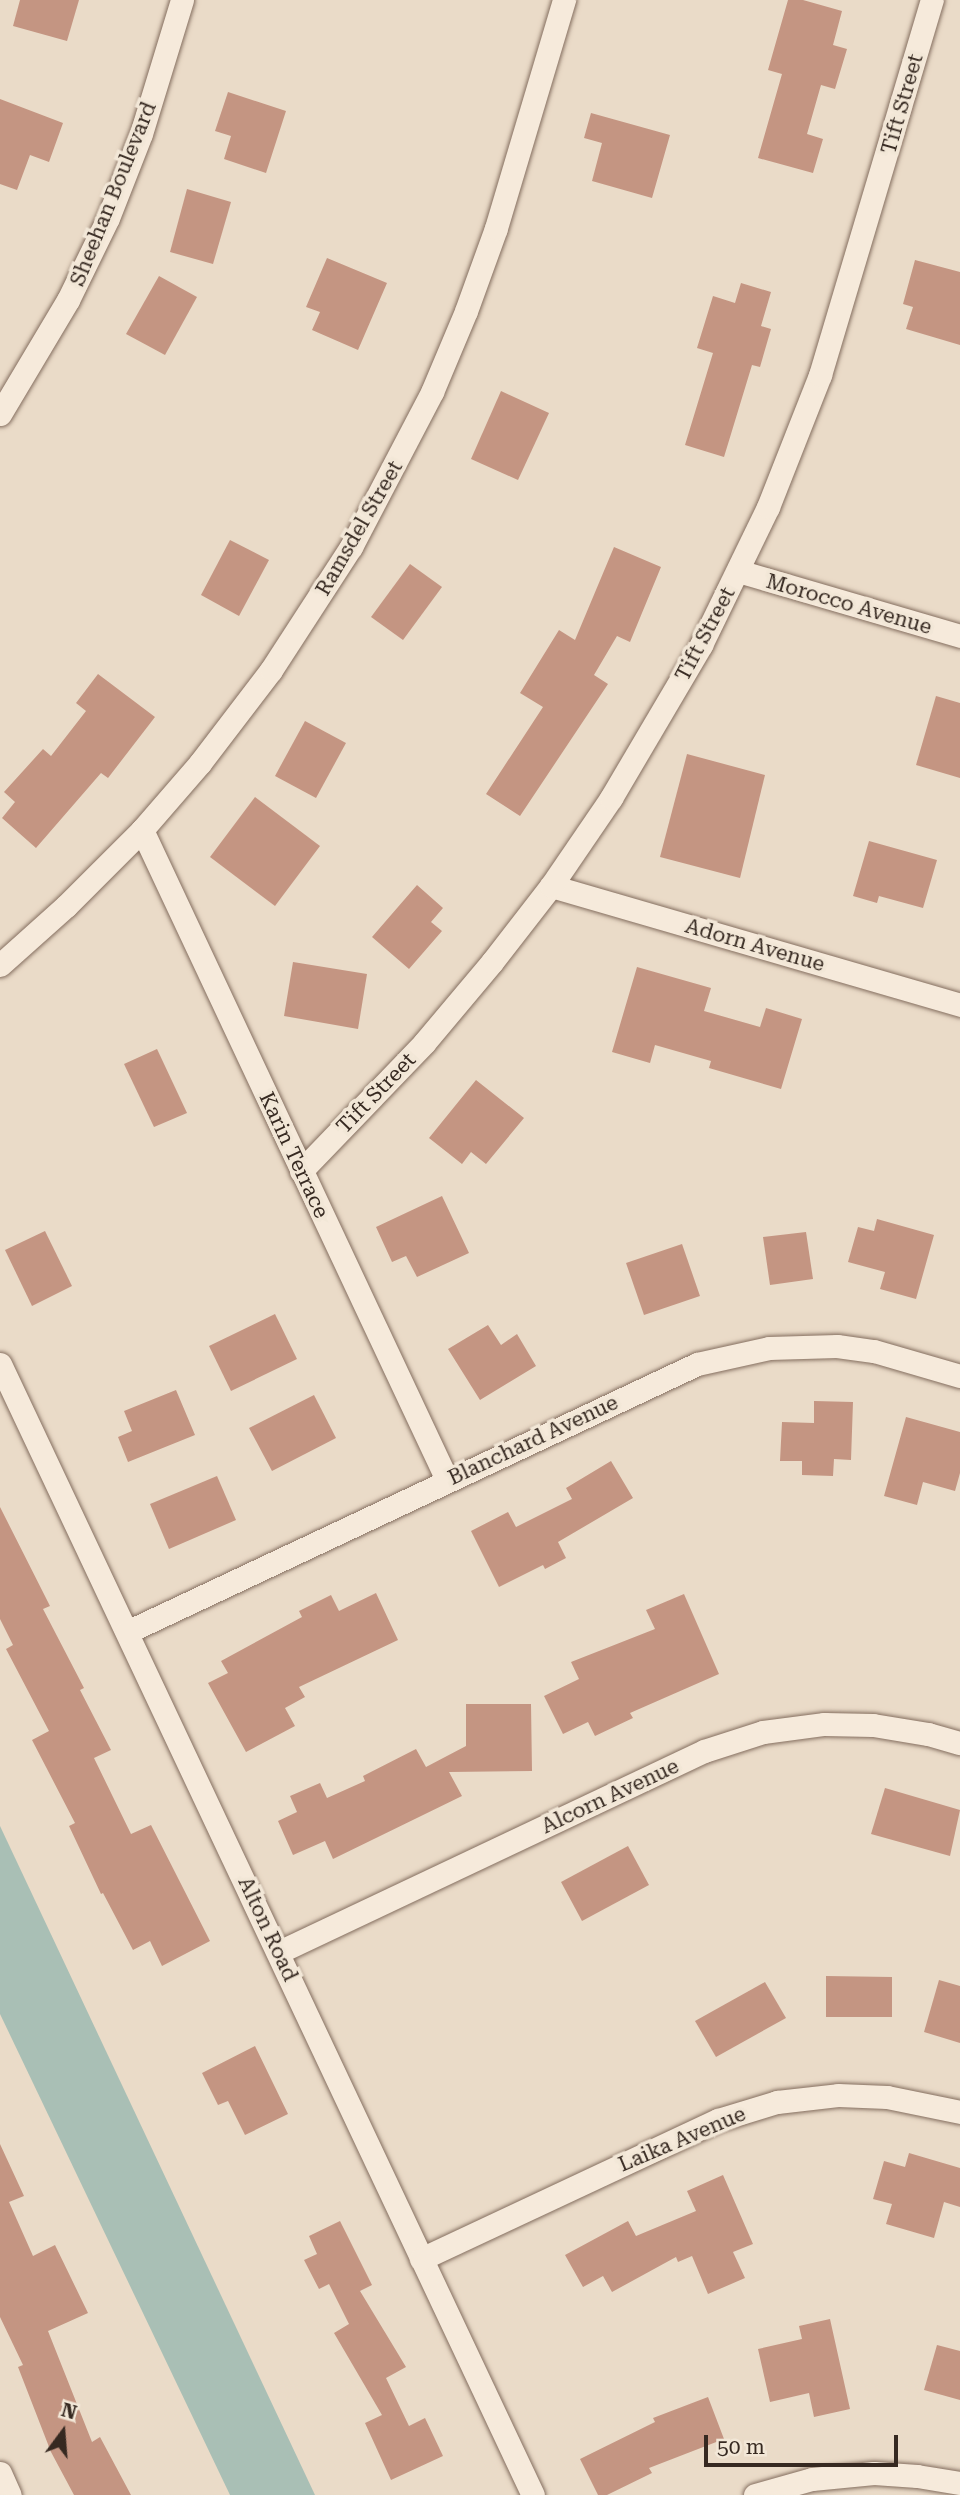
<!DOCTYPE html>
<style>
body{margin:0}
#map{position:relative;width:960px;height:2495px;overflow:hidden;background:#eadbc8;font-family:"Roboto Serif",serif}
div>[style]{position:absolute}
.water>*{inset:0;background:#a9bfb5}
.building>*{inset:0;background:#c49582}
.roads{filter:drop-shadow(0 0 2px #846e5f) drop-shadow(0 0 2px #846e5f)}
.street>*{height:23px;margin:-11.5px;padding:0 11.5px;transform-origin:11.5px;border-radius:11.5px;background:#f6eadb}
span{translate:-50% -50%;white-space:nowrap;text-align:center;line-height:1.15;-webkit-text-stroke:7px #f2e7d7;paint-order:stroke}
.street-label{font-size:21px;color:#362921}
.north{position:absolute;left:28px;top:2397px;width:70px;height:70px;-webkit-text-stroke:5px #f2e7d7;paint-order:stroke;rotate:16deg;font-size:19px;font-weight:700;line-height:28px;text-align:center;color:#362921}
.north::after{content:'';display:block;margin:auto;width:24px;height:32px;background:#362921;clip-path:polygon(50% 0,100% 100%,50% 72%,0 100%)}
.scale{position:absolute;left:704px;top:2435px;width:194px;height:32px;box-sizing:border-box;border:4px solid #362921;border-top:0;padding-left:9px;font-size:21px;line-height:24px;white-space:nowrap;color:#362921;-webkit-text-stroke:5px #f2e7d7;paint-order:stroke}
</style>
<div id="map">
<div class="water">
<i style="clip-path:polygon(0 1826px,315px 2495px,230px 2495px,0 2014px)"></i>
</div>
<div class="building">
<i style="clip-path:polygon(20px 0,79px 0,67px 41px,13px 26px)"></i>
<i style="clip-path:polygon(788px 0,803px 0,842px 11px,833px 45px,847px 49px,835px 89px,821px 85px,807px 134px,823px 139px,813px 173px,758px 158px,782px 74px,768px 70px)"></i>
<i style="clip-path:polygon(228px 92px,286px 111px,266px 173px,224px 159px,231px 136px,215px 131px)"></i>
<i style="clip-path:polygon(0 99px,63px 123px,49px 162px,30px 155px,17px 190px,0 184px)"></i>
<i style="clip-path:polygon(591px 113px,670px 135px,652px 198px,592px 181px,602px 143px,584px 138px)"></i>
<i style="clip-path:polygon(187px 189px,231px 202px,213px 264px,170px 252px)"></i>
<i style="clip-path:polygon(327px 258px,387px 283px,358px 350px,312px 330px,320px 312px,306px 307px)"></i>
<i style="clip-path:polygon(915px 260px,960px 272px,960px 345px,906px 329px,913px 307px,903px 304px)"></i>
<i style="clip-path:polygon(159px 276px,197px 297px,165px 355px,126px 334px)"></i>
<i style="clip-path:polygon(741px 283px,771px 292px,761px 326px,771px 329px,760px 367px,752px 365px,724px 457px,685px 445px,713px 353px,697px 348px,713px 296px,735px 303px)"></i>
<i style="clip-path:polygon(501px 391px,549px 413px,518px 480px,471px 459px)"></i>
<i style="clip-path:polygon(230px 540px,269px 560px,239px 616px,201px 595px)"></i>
<i style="clip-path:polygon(614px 547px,661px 567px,630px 642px,617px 636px,594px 675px,608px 684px,520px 816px,486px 794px,543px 707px,520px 693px,559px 630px,575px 640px)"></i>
<i style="clip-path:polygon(410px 564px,442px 587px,403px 640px,371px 617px)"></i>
<i style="clip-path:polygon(98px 674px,155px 717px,108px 778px,101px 773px,36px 848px,2px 818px,15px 802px,4px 792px,43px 749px,51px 756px,86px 711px,76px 703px)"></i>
<i style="clip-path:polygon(936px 696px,960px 703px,960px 778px,916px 765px)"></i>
<i style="clip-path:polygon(305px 721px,346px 743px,316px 798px,275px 776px)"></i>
<i style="clip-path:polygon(687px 754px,765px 775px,740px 878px,660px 857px)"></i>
<i style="clip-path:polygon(255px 797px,320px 846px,275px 906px,210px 857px)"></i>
<i style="clip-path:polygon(869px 841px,937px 860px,923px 908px,879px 896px,877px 903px,853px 896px)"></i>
<i style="clip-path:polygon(417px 885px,443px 908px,431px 922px,442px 931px,409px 969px,372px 937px)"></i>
<i style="clip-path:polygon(293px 962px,367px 974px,358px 1029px,284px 1016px)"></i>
<i style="clip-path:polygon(637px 967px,711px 988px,704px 1011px,760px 1027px,766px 1008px,802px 1019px,781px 1089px,709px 1068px,711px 1061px,655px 1045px,650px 1063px,612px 1052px)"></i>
<i style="clip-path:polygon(157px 1049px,187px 1113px,154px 1127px,124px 1064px)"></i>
<i style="clip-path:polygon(476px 1080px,524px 1118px,486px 1164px,471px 1152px,462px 1164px,429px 1138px)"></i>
<i style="clip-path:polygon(442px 1196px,469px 1253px,417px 1277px,406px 1256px,392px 1262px,376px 1227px)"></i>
<i style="clip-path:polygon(877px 1219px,934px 1235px,916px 1299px,880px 1289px,885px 1272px,848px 1262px,858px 1227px,874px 1231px)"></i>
<i style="clip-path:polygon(45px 1231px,72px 1286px,32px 1306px,5px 1250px)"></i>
<i style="clip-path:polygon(806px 1232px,813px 1279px,770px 1285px,763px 1237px)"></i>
<i style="clip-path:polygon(682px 1244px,700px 1296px,644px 1315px,626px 1263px)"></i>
<i style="clip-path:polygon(275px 1314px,297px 1359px,231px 1391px,209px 1346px)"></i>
<i style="clip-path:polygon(488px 1325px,501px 1345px,517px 1334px,536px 1366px,480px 1400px,448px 1349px)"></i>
<i style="clip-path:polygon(176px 1390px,195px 1435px,128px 1462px,118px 1437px,132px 1431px,124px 1411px)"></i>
<i style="clip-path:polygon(314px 1395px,336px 1438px,272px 1471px,249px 1428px)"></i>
<i style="clip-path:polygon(814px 1401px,853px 1402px,851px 1460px,834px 1459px,833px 1476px,802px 1475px,802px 1461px,780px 1461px,782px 1422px,814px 1423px)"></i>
<i style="clip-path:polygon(906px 1417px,960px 1432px,960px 1473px,955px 1491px,923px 1482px,917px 1505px,884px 1496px)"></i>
<i style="clip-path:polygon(611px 1461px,633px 1498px,558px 1542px,566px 1558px,545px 1569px,543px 1565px,499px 1587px,471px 1531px,508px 1512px,516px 1527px,572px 1499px,566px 1488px)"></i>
<i style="clip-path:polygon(217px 1476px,236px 1520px,169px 1549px,150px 1504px)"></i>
<i style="clip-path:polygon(0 1507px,50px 1606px,43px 1609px,84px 1688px,80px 1690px,111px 1750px,94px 1758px,131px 1834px,151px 1825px,210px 1941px,162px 1966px,150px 1941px,133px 1950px,103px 1893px,101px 1894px,69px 1826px,75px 1823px,32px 1740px,49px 1731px,6px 1649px,13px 1645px,0 1619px)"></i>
<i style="clip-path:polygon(376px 1593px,398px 1640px,299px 1687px,305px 1697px,285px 1708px,295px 1726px,246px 1752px,208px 1683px,228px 1673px,221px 1661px,302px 1617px,299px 1611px,331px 1595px,339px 1611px)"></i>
<i style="clip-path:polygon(684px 1594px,719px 1674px,630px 1713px,633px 1718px,595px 1736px,588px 1722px,563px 1734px,544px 1696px,579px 1679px,571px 1662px,655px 1629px,646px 1610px)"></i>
<i style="clip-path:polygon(466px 1704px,531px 1704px,532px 1771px,449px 1772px,462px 1796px,333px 1859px,325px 1841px,293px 1855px,278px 1821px,297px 1812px,290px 1796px,320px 1783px,327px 1798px,365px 1781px,363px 1776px,416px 1749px,426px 1767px,466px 1746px)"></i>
<i style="clip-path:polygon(885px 1788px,960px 1810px,950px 1856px,871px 1834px)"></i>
<i style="clip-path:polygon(628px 1846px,649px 1885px,582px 1921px,561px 1882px)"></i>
<i style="clip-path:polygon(826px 1976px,892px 1977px,892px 2017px,826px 2017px)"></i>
<i style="clip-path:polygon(939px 1980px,960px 1986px,960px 2043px,924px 2032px)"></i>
<i style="clip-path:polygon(765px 1982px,786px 2018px,716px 2057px,695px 2021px)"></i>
<i style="clip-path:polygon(255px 2046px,288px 2114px,245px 2135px,228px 2101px,218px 2105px,202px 2073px)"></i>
<i style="clip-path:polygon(0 2144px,24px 2196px,9px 2202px,33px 2256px,55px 2245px,88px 2313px,48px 2331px,92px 2442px,100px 2437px,131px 2495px,74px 2495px,51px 2452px,18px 2367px,23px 2365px,0 2317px)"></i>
<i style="clip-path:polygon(909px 2153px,960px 2168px,960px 2207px,944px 2202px,934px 2238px,886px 2224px,892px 2204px,873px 2199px,884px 2161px,905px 2167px)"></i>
<i style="clip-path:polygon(723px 2175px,753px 2244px,733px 2252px,745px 2278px,708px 2294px,692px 2256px,678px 2262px,676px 2257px,612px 2292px,603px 2276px,583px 2287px,565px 2255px,628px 2221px,636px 2236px,696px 2211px,687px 2191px)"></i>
<i style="clip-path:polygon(340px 2221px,372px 2285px,360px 2291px,406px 2367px,386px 2378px,409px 2426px,425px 2418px,443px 2456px,391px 2480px,365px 2423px,382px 2415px,334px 2333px,349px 2324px,329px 2284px,319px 2289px,304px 2260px,317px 2254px,309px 2236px)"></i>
<i style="clip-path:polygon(830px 2319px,850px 2409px,814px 2417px,809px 2393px,770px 2402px,758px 2349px,802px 2339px,799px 2326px)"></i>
<i style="clip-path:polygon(937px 2345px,960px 2351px,960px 2400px,924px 2390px)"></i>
<i style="clip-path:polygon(708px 2397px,724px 2439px,649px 2468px,652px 2473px,607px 2495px,598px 2495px,580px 2459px,655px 2422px,653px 2418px)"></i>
</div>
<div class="roads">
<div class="street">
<i style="left:0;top:414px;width:133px;rotate:-59.2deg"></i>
<i style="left:68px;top:300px;width:91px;rotate:-64deg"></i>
<i style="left:108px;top:218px;width:90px;rotate:-68.6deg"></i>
<i style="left:141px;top:134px;width:140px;rotate:-73deg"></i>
<i style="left:738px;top:571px;width:231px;rotate:16.3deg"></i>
<i style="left:142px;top:830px;width:718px;rotate:64.86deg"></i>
<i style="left:551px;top:886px;width:426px;rotate:16.2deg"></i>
<i style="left:0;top:965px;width:89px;rotate:-41.8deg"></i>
<i style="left:66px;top:906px;width:107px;rotate:-45deg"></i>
<i style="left:142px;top:830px;width:89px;rotate:-49.1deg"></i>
<i style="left:200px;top:763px;width:117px;rotate:-52.6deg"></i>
<i style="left:271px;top:670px;width:147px;rotate:-57deg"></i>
<i style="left:351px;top:547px;width:175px;rotate:-62.4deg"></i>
<i style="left:432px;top:392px;width:88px;rotate:-67.2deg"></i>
<i style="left:466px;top:311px;width:88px;rotate:-70.1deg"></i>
<i style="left:496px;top:228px;width:238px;rotate:-73.4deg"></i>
<i style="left:301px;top:1171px;width:178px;rotate:-46.1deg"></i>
<i style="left:424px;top:1043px;width:106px;rotate:-50deg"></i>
<i style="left:492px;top:962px;width:96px;rotate:-52.2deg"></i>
<i style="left:551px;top:886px;width:107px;rotate:-55.7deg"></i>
<i style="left:611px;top:798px;width:178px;rotate:-59.5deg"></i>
<i style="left:701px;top:645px;width:153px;rotate:-64.1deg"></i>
<i style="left:768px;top:507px;width:142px;rotate:-68.5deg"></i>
<i style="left:820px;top:375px;width:391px;rotate:-73.4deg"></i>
<i style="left:0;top:1364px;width:1250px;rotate:64.77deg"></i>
<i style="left:127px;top:1632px;width:630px;rotate:-25.18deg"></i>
<i style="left:697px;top:1364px;width:74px;rotate:-12.5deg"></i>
<i style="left:769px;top:1348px;width:68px;rotate:-1.7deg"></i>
<i style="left:837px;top:1346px;width:37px;rotate:8deg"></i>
<i style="left:874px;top:1351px;width:90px;rotate:16.2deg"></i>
<i style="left:279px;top:1952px;width:470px;rotate:-25.3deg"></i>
<i style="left:704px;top:1751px;width:62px;rotate:-17.9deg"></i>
<i style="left:763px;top:1732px;width:62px;rotate:-7.5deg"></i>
<i style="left:824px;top:1724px;width:49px;rotate:1.2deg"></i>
<i style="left:873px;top:1725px;width:56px;rotate:9.3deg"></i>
<i style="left:928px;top:1734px;width:33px;rotate:16deg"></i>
<i style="left:421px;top:2259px;width:328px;rotate:-25.1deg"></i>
<i style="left:718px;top:2120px;width:62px;rotate:-17deg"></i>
<i style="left:777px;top:2102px;width:61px;rotate:-6.5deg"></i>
<i style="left:838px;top:2095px;width:49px;rotate:2.3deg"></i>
<i style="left:887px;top:2097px;width:75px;rotate:11.6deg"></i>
<i style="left:0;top:2473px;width:24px;rotate:66deg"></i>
<i style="left:755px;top:2495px;width:59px;rotate:-15.7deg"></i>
<i style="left:812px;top:2479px;width:62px;rotate:-5.5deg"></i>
<i style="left:874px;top:2473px;width:43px;rotate:4deg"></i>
<i style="left:917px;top:2476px;width:44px;rotate:9.2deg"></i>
</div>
</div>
<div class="street-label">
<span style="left:902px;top:104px;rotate:-74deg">Tift Street</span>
<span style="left:113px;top:194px;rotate:-68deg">Sheehan Boulevard</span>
<span style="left:359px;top:528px;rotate:-60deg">Ramsdel Street</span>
<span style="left:849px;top:604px;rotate:16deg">Morocco Avenue</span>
<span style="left:705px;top:634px;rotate:-62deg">Tift Street</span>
<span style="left:755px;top:945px;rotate:16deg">Adorn Avenue</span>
<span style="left:376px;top:1093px;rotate:-46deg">Tift Street</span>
<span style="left:294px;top:1155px;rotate:65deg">Karin Terrace</span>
<span style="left:533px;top:1440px;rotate:-25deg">Blanchard Avenue</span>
<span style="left:610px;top:1796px;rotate:-25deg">Alcorn Avenue</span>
<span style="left:268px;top:1929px;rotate:65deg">Alton Road</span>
<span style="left:682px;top:2139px;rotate:-23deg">Laika Avenue</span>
</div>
<div class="north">N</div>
<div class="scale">50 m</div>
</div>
